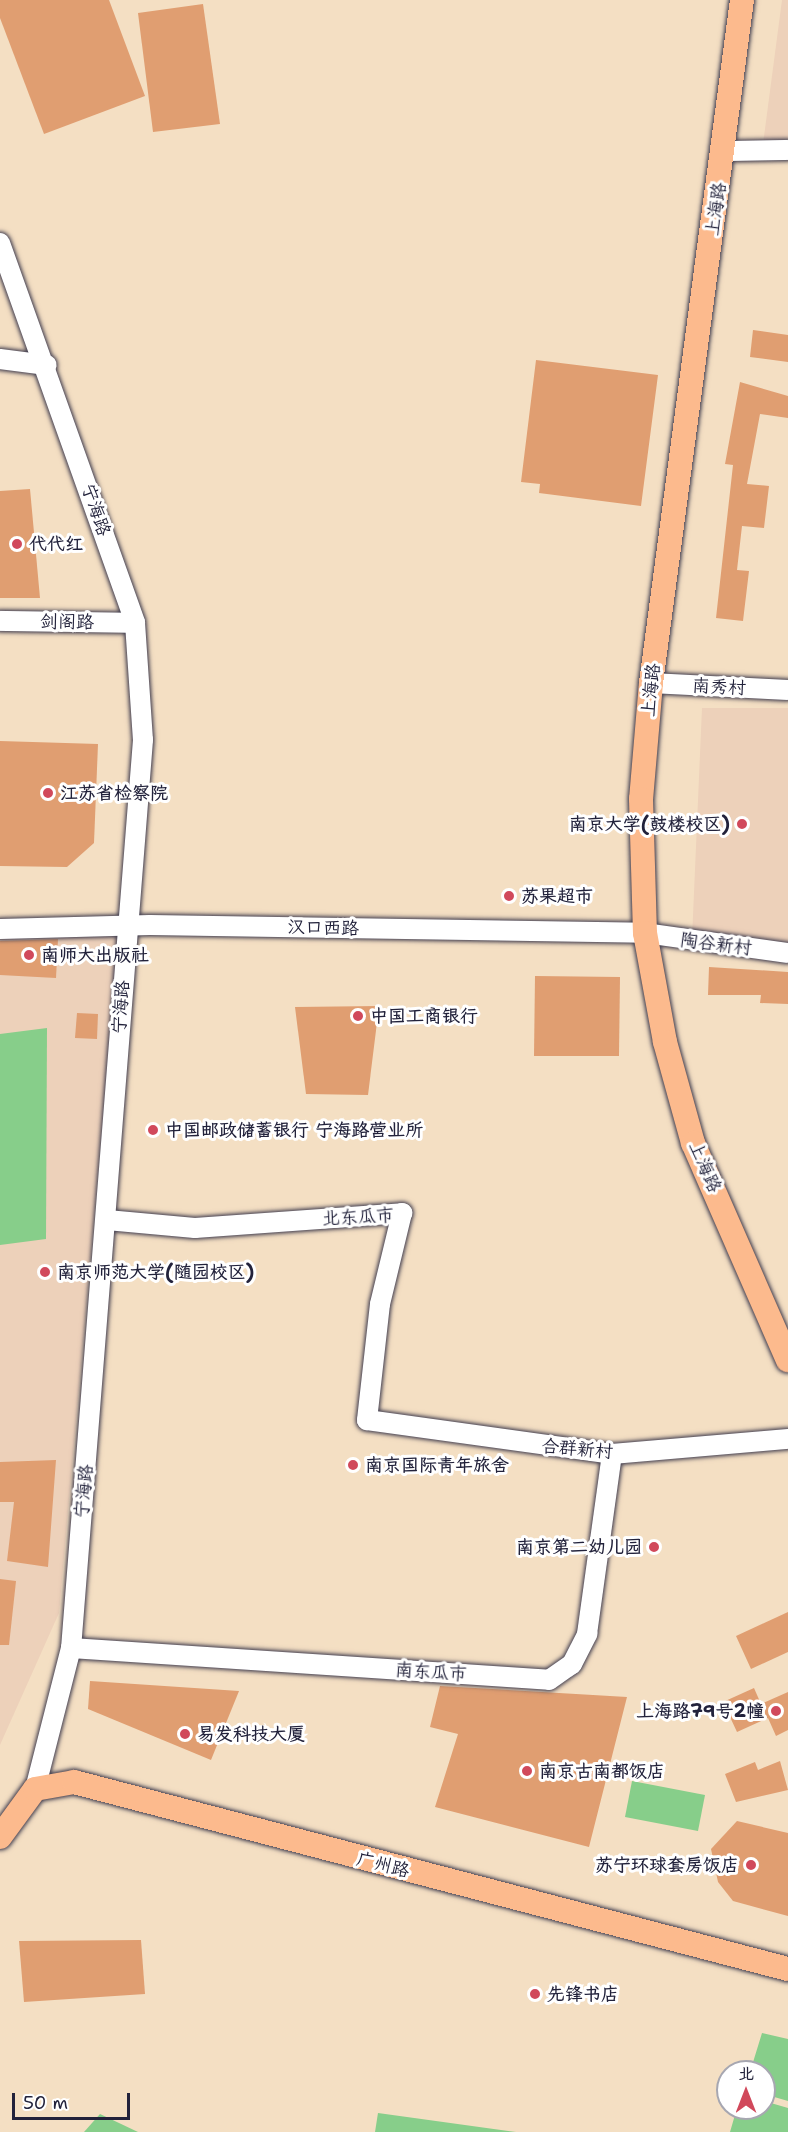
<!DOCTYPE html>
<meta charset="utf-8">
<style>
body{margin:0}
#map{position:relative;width:788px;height:2132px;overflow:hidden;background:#f4dfc3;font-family:"Shantell Sans","LXGW WenKai TC",sans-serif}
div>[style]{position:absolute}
.built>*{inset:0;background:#edd1ba}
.green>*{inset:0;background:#87ce8a}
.building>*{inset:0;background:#e09e71}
.roads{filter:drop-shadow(0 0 2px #423e4f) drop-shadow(0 0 2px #423e4f)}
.minor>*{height:20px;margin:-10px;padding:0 10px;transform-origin:10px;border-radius:10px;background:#fff}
.major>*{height:24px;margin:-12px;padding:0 12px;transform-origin:12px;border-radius:12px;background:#fcba8d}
.dots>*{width:16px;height:16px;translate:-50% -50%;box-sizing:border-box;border:3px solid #fff;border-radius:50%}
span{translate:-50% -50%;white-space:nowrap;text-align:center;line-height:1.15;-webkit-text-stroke:6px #fff;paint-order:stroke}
.street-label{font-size:18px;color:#22223b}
.poi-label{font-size:18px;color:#22223b;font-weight:700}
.left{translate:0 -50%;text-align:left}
.right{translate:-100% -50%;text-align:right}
.north{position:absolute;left:716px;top:2060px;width:60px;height:60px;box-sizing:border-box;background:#fff;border:2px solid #a7a7b1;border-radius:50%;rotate:0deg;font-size:16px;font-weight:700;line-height:24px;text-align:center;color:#22223b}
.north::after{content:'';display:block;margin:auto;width:21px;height:27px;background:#d1495b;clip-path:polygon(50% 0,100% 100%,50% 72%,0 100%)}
.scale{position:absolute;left:12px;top:2093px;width:118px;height:27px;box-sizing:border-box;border:3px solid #22223b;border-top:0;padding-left:8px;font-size:18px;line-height:21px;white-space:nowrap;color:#22223b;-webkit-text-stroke:4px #fff;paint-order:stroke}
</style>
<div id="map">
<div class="built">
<i style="clip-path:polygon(782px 0,788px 0,788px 158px,761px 159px)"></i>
<i style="clip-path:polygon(702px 708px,788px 708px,788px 949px,692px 939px)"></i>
<i style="clip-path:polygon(0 932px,119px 932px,59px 1613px,0 1745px)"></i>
</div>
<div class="green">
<i style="clip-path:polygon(47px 1028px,46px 1239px,0 1245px,0 1034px)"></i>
<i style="clip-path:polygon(632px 1781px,705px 1795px,698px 1831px,625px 1817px)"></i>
<i style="clip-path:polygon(762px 2033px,788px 2039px,788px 2101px,764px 2094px,764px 2072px,750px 2072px)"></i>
<i style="clip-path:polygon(764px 2101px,788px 2108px,788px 2132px,730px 2132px,737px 2108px,764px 2108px)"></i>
<i style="clip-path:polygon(378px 2113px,516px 2132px,375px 2132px)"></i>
<i style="clip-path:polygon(100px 2114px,138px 2132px,84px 2132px)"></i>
</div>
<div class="building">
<i style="clip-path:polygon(0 0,109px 0,145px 96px,44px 134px,0 18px)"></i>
<i style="clip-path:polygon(203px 4px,220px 124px,153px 132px,138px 13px)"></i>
<i style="clip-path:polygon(753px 330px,788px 335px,788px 362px,750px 357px)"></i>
<i style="clip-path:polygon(536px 360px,658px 375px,641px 506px,539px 493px,540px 484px,521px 482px)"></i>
<i style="clip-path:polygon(740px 382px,788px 396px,788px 418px,760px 414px,747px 484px,769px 486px,764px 528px,742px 526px,737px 570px,749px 571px,743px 621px,716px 618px,733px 465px,725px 464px)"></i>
<i style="clip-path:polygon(30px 489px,40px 598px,0 598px,0 491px)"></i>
<i style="clip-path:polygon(0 741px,98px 744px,94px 843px,67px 867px,0 866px)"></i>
<i style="clip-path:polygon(58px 939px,56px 978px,0 975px,0 941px)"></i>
<i style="clip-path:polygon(709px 967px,788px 972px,788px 1004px,760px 1003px,761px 995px,708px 995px)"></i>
<i style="clip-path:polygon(535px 976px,620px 977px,619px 1056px,534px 1056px)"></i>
<i style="clip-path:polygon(379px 1006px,368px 1095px,306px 1094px,295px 1007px)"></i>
<i style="clip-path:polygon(77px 1013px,98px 1014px,97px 1039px,75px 1038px)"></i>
<i style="clip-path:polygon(56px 1460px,48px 1567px,7px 1561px,14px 1502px,0 1502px,0 1462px)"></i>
<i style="clip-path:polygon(0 1579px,16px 1581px,9px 1645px,0 1645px)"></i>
<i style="clip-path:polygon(788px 1612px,788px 1652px,751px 1669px,736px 1636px)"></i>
<i style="clip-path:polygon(90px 1681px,239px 1691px,211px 1760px,88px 1709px)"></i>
<i style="clip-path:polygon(440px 1686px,627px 1697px,589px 1847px,435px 1807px,458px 1734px,430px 1727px)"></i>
<i style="clip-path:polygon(754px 1688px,761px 1704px,788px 1692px,788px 1730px,776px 1736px,768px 1718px,737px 1732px,723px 1702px)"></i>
<i style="clip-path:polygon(780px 1761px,788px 1790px,736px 1802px,725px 1774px,755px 1762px,758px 1770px)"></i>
<i style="clip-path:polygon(737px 1821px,788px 1833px,788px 1916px,733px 1901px,718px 1882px,711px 1849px)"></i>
<i style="clip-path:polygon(141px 1940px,145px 1994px,24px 2002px,19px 1941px)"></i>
</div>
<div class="roads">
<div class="minor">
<i style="left:725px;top:151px;width:63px;rotate:-0.9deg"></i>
<i style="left:0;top:243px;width:403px;rotate:70.4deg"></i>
<i style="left:135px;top:623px;width:117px;rotate:86.1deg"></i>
<i style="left:143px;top:740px;width:911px;rotate:94.53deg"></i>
<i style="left:71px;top:1648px;width:146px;rotate:104.3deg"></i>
<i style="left:0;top:359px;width:47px;rotate:7.3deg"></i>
<i style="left:0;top:621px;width:135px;rotate:0.8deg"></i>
<i style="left:651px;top:683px;width:137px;rotate:2.9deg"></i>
<i style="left:0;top:929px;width:150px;rotate:-1.5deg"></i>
<i style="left:150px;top:925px;width:495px;rotate:0.9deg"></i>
<i style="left:645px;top:933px;width:144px;rotate:8deg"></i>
<i style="left:107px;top:1220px;width:88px;rotate:5.2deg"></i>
<i style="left:195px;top:1228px;width:208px;rotate:-4.1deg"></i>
<i style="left:402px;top:1213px;width:94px;rotate:103.6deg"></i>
<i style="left:380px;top:1304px;width:117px;rotate:96.4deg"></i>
<i style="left:367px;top:1420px;width:247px;rotate:7.9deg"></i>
<i style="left:612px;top:1454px;width:177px;rotate:-4.9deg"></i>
<i style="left:71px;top:1648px;width:479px;rotate:3.8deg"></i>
<i style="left:549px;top:1680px;width:28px;rotate:-35deg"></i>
<i style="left:572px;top:1664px;width:34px;rotate:-63deg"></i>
<i style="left:587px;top:1634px;width:182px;rotate:-82.1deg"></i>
</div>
<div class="major">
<i style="left:742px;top:0;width:689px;rotate:97.59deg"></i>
<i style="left:651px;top:683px;width:116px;rotate:94.9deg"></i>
<i style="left:641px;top:799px;width:134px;rotate:88.3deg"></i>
<i style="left:645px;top:933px;width:111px;rotate:79.6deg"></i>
<i style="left:665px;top:1042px;width:105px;rotate:74.5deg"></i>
<i style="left:693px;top:1143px;width:237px;rotate:66.4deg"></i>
<i style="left:0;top:1837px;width:59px;rotate:-53.9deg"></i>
<i style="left:35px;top:1789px;width:40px;rotate:-10deg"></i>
<i style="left:74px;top:1782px;width:738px;rotate:14.68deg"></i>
</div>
</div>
<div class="dots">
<i style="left:17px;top:544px;background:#d1495b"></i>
<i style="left:48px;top:793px;background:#d1495b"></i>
<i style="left:742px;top:824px;background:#d1495b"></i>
<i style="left:509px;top:896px;background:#d1495b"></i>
<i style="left:29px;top:955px;background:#d1495b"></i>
<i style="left:358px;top:1016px;background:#d1495b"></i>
<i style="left:153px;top:1130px;background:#d1495b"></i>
<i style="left:45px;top:1272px;background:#d1495b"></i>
<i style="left:353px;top:1465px;background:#d1495b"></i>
<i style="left:654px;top:1547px;background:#d1495b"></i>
<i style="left:776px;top:1711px;background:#d1495b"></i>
<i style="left:185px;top:1734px;background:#d1495b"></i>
<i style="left:527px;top:1771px;background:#d1495b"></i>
<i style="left:751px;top:1865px;background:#d1495b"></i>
<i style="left:535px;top:1994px;background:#d1495b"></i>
</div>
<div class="street-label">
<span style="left:716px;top:209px;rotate:-82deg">上海路</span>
<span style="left:96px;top:510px;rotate:71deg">宁海路</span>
<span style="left:67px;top:622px;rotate:1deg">剑阁路</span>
<span style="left:719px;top:687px;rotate:3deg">南秀村</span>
<span style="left:651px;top:690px;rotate:-84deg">上海路</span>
<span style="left:323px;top:928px;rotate:1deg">汉口西路</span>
<span style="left:716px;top:944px;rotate:7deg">陶谷新村</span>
<span style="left:121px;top:1007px;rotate:-86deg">宁海路</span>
<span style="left:705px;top:1167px;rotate:66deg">上海路</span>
<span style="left:358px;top:1217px;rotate:-3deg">北东瓜市</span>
<span style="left:577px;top:1449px;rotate:5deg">合群新村</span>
<span style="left:84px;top:1491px;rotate:-85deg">宁海路</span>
<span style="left:431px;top:1672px;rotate:4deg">南东瓜市</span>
<span style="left:383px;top:1865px;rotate:14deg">广州路</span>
</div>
<div class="poi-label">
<span class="left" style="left:29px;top:544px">代代红</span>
<span class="left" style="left:60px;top:793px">江苏省检察院</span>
<span class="right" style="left:730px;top:824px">南京大学(鼓楼校区)</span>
<span class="left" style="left:521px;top:896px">苏果超市</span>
<span class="left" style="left:41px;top:955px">南师大出版社</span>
<span class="left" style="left:370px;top:1016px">中国工商银行</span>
<span class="left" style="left:165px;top:1130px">中国邮政储蓄银行 宁海路营业所</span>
<span class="left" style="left:57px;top:1272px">南京师范大学(随园校区)</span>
<span class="left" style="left:365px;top:1465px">南京国际青年旅舍</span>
<span class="right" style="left:642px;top:1547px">南京第二幼儿园</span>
<span class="right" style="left:764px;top:1711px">上海路79号2幢</span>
<span class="left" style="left:197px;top:1734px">易发科技大厦</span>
<span class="left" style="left:539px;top:1771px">南京古南都饭店</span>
<span class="right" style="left:739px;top:1865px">苏宁环球套房饭店</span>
<span class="left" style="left:547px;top:1994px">先锋书店</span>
</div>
<div class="north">北</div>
<div class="scale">50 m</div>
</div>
